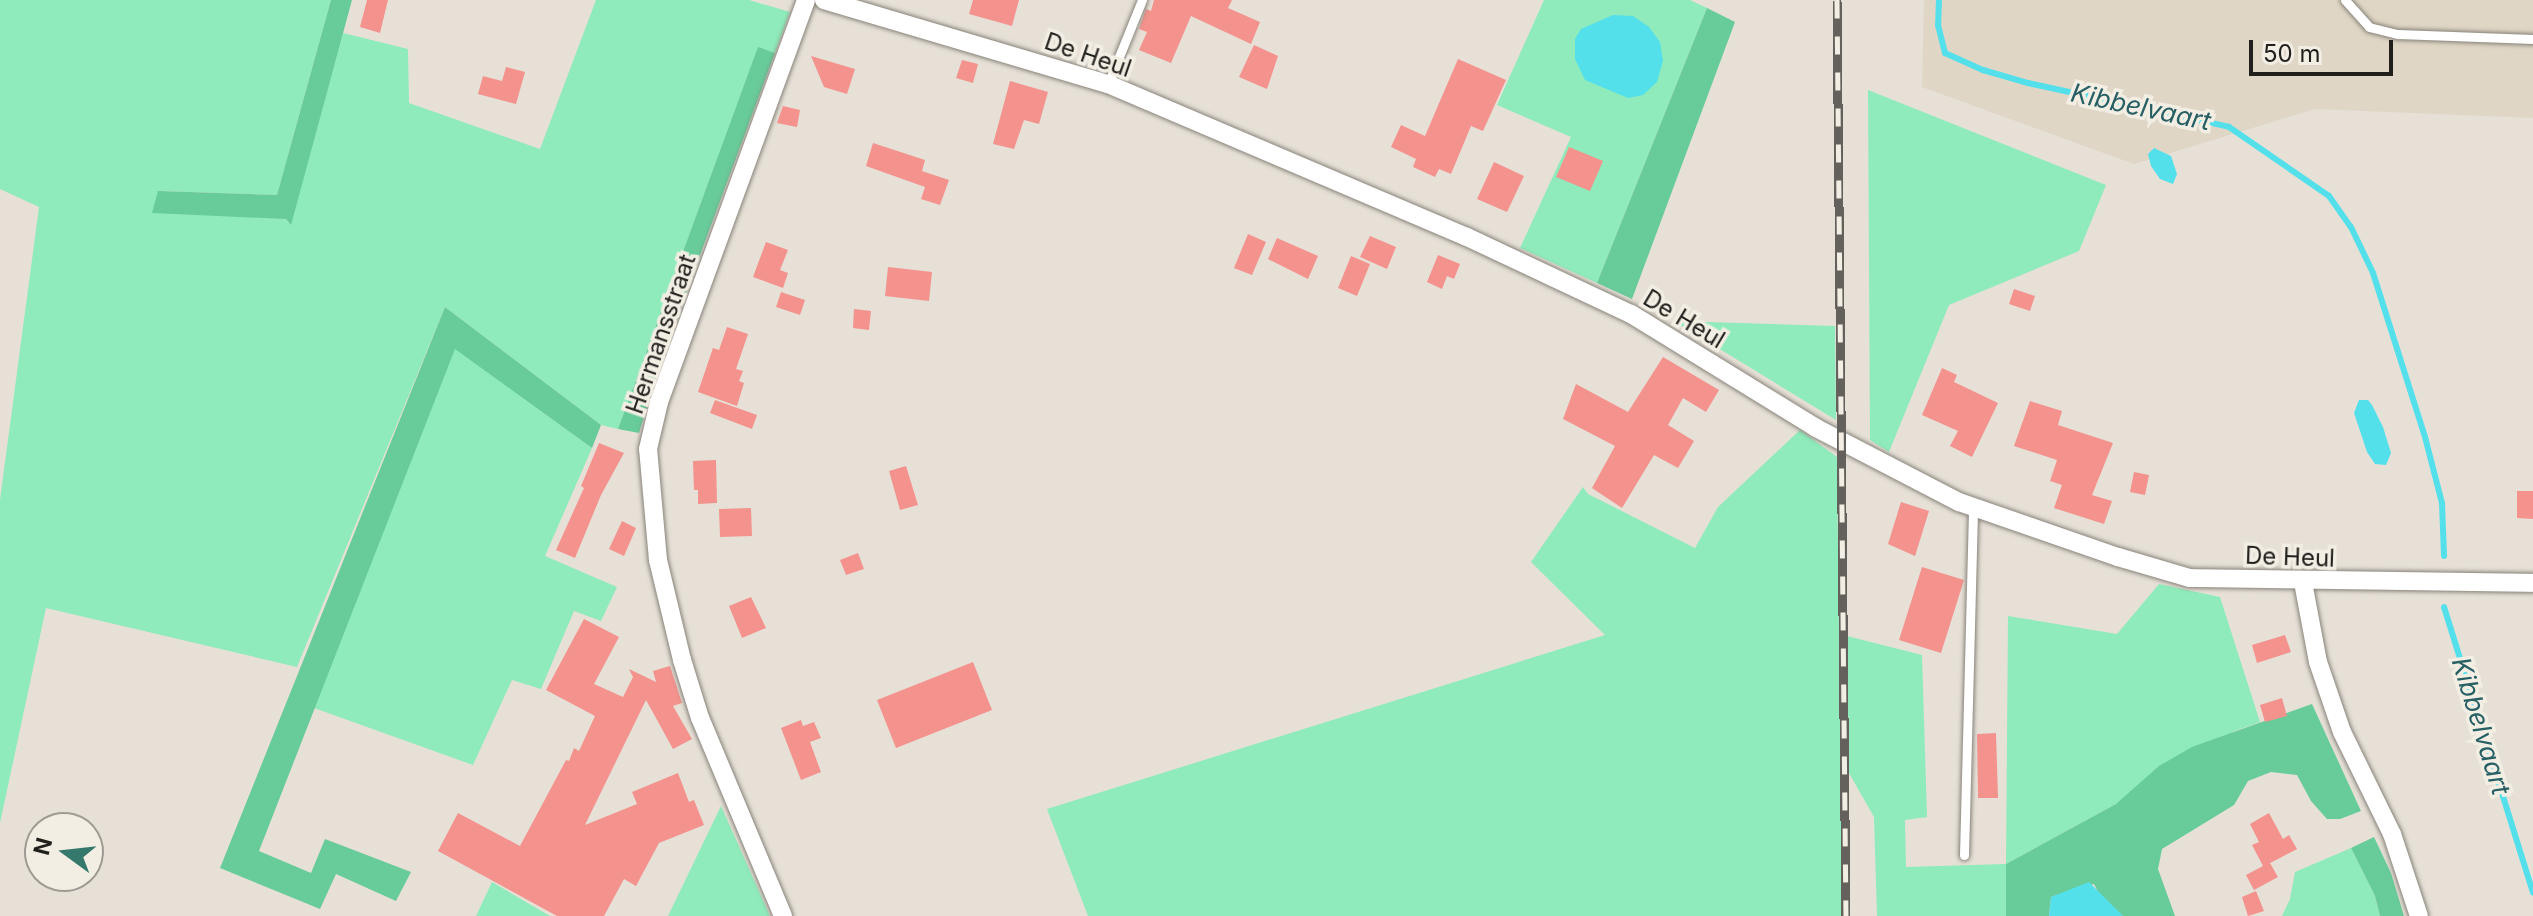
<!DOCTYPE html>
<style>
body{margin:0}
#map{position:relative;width:2533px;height:916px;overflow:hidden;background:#e6e0d7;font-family:Inter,sans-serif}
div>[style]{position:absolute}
.built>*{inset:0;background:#dfd6c5}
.green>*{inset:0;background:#8febbb}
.forest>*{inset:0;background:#68cb9a}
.water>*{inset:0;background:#54e0eb}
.stream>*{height:6px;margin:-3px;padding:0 3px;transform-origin:3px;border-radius:3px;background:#54e0eb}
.building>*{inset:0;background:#f4928d}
.roads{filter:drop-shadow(0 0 2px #88837a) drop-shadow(0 0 2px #88837a)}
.lane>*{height:9px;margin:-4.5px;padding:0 4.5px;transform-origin:4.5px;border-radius:4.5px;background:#fff}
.street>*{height:18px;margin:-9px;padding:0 9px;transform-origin:9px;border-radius:9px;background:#fff}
.rail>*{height:9px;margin-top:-4.5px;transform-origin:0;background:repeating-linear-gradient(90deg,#f3eee4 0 18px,#64615c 0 36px);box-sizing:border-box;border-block:2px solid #64615c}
span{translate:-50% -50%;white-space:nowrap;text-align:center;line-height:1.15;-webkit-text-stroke:7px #f3eee4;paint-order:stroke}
.street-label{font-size:24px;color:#211f1c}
.water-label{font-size:26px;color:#265f64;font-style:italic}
.north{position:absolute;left:24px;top:812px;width:80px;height:80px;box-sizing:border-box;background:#f3eee4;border:2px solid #9f9b94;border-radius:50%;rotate:285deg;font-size:22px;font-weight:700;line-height:32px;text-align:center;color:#211f1c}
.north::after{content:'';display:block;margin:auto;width:28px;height:36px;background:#35796c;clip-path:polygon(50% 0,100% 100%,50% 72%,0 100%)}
.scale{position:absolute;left:2249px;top:40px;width:144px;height:36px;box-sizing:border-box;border:4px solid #211f1c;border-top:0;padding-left:10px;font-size:24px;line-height:28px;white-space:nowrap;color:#211f1c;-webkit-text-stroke:6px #f3eee4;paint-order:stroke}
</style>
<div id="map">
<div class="built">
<i style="clip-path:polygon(1924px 0,2533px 0,2533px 118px,2315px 109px,2134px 164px,1922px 87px)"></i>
</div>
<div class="green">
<i style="clip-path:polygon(0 0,331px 0,277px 195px,159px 191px,286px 219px,290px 224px,343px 33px,408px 49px,409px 103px,540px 149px,596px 0,749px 0,790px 12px,775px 53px,758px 48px,618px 429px,601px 425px,445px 307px,297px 667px,46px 608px,0 823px,0 500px,39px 207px,0 189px)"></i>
<i style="clip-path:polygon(1544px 0,1690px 0,1707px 8px,1597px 283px,1520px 248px,1571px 137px,1497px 105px)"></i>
<i style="clip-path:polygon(1868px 90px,2106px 185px,2079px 251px,1949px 305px,1889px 452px,1870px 440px)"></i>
<i style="clip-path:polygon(1673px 321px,1835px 326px,1836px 420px,1690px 331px)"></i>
<i style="clip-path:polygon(455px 348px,592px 448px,545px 556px,617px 587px,601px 621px,574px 611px,541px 689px,512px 680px,473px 765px,314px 708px)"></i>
<i style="clip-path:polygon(1800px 430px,1837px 457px,1839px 634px,1922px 655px,1927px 817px,1905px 820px,1906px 867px,2006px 864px,2008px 616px,2117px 634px,2159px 584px,2220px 597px,2260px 722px,2235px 731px,2116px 804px,2006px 864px,2006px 916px,1877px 916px,1874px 817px,1841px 759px,1842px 916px,1088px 916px,1047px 809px,1605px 635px,1531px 562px,1583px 487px,1588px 494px,1695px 548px,1718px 507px)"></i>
<i style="clip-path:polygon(721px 806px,770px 916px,668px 916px)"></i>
<i style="clip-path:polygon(2351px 848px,2375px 896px,2380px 916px,2282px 916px,2290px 899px,2295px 872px)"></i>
<i style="clip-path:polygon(492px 882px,550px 916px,476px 916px)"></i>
</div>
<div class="forest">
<i style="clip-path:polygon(331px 0,352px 0,291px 225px,286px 219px,152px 213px,158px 191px,277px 195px)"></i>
<i style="clip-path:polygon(1707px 8px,1735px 22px,1632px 299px,1597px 283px)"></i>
<i style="clip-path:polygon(758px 47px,775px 53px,663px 355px,639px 433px,618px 429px)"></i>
<i style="clip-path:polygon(445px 307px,601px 425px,592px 448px,455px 349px,259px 851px,311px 873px,325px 839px,411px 872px,396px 901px,336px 874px,320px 909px,220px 868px)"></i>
<i style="clip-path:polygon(2312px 704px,2361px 811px,2340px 819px,2327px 819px,2311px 801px,2297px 775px,2271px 772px,2248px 781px,2234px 805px,2162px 849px,2158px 869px,2175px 916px,2123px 916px,2100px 896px,2094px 884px,2051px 897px,2049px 916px,2006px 916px,2006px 864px,2116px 804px,2159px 766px,2192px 747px)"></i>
<i style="clip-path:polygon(2374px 837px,2391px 873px,2404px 916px,2380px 916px,2375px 896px,2351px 848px)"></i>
</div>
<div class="water">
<i style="clip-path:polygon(1613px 15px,1633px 16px,1649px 27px,1660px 42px,1663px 61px,1657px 82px,1643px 95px,1628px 98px,1585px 80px,1575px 59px,1575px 39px,1581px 29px)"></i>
<i style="clip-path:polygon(2154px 148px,2171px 156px,2177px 174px,2173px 184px,2160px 179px,2151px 166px,2148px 154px)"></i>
<i style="clip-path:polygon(2359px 400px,2368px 400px,2372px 405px,2383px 427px,2391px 453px,2386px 465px,2375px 464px,2367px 452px,2354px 413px)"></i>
<i style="clip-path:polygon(2089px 882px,2123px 916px,2049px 916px,2051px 897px)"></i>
</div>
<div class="stream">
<i style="left:1939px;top:0;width:25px;rotate:92deg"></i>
<i style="left:1938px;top:25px;width:29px;rotate:76deg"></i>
<i style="left:1945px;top:53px;width:42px;rotate:24.1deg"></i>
<i style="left:1983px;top:70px;width:47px;rotate:16.1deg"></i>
<i style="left:2028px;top:83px;width:206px;rotate:12.3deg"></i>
<i style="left:2229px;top:127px;width:121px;rotate:34.6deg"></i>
<i style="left:2329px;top:196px;width:38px;rotate:55deg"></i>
<i style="left:2351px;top:227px;width:51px;rotate:64.4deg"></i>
<i style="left:2373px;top:273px;width:172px;rotate:72.4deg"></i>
<i style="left:2425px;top:437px;width:68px;rotate:75.6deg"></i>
<i style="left:2442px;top:503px;width:53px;rotate:87.8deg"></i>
<i style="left:2444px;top:607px;width:299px;rotate:72.7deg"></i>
</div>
<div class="building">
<i style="clip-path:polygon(367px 0,388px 0,380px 33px,360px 27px)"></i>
<i style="clip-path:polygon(973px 0,1019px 0,1012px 26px,969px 14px)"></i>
<i style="clip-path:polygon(1154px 0,1232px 0,1228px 8px,1260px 22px,1251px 44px,1191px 16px,1171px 63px,1139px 50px,1147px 32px,1139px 29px,1146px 9px,1151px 11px)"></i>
<i style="clip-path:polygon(1254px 45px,1278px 56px,1267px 89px,1239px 77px)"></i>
<i style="clip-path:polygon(811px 56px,855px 69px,847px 94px,824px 87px)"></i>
<i style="clip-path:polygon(1458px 59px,1506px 80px,1483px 131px,1471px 126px,1451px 174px,1439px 169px,1435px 177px,1413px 167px,1416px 159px,1391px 147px,1401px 125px,1425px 136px)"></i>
<i style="clip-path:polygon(962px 60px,978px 64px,973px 83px,956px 78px)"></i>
<i style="clip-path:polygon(506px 67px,525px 72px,516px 104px,478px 94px,483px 76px,502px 81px)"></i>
<i style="clip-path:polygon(1010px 81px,1048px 92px,1039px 124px,1024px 120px,1014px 149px,993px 144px)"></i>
<i style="clip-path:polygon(783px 106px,800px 110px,797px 127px,777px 123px)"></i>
<i style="clip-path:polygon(873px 143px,925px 160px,922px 171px,949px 180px,940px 205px,921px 199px,925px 187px,866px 166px)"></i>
<i style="clip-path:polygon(1569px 147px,1603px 161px,1590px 191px,1556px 177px)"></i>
<i style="clip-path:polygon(1494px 162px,1524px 176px,1507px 212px,1477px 199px)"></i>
<i style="clip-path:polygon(1248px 234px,1266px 242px,1252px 275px,1234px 268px)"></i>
<i style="clip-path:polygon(1370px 236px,1396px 247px,1387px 269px,1360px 257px)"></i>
<i style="clip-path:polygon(1277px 238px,1318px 256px,1308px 279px,1268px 259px)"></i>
<i style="clip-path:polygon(766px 242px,788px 250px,780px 270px,788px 273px,783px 288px,753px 277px)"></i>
<i style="clip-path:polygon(1438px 255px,1460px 264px,1454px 279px,1447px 276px,1442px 289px,1427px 282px)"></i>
<i style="clip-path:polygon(1351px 256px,1370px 264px,1357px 296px,1338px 288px)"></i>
<i style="clip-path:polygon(888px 267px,932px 272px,929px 301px,885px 296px)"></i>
<i style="clip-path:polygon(2014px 289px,2035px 296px,2030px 311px,2009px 304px)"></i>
<i style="clip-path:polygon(781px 292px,805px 300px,800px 315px,776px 307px)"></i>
<i style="clip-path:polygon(854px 309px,871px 311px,869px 330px,853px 328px)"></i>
<i style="clip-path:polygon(727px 327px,748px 334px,736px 369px,743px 371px,739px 381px,744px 383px,737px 406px,698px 392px,713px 348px,719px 350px)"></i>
<i style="clip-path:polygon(1663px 357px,1719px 390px,1706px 412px,1683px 398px,1668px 425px,1694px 441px,1678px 468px,1654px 455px,1622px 508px,1592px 488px,1615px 446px,1563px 419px,1576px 384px,1628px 412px)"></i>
<i style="clip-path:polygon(1942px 368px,1957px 375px,1954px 382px,1998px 403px,1972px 457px,1950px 446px,1958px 431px,1922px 415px)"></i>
<i style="clip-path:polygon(715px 400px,757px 415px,752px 429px,710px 413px)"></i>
<i style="clip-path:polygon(2030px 401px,2062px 411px,2058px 425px,2113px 443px,2092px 495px,2112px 501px,2104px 524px,2054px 508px,2062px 485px,2050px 481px,2057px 460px,2014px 446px)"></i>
<i style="clip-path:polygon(599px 443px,624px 453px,601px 495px,575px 558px,556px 550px,584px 488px,581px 486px)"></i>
<i style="clip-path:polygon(716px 460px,717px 503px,698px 504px,698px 490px,694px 490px,693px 461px)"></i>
<i style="clip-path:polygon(906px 466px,918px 505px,900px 510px,889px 471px)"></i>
<i style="clip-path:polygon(2134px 472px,2149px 475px,2145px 495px,2130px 492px)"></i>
<i style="clip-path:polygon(2517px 491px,2533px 491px,2533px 519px,2517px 518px)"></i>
<i style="clip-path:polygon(1901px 502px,1929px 511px,1915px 556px,1888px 544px)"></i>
<i style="clip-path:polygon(751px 508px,752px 536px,720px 537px,719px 509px)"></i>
<i style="clip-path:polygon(622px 521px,636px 528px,624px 556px,609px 549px)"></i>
<i style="clip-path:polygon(858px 553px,864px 569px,846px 575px,840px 560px)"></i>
<i style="clip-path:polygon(1922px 567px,1964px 580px,1941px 653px,1899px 640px)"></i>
<i style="clip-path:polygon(751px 597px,766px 628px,742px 638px,729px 606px)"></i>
<i style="clip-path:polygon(584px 619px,619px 637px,594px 684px,623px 697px,633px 677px,629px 669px,656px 682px,653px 671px,670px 666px,682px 703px,673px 706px,692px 739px,673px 749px,646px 700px,585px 825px,637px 804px,632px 792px,678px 773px,689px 802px,694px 800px,704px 825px,659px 843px,636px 886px,624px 879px,604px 916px,557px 916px,438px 851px,458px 813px,520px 846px,566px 760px,569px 761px,574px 748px,579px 751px,595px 716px,546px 690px)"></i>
<i style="clip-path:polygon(2285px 635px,2291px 652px,2257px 663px,2252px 645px)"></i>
<i style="clip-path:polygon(973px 662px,992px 710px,896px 748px,877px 700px)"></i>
<i style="clip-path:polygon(2282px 698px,2287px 716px,2265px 722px,2260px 705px)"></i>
<i style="clip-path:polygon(801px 720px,803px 726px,814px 722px,821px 738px,810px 742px,821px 772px,801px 780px,781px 728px)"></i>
<i style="clip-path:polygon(1996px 733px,1998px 798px,1978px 798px,1977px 734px)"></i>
<i style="clip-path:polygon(2269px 813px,2283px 839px,2289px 835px,2297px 849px,2270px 863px,2278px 877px,2254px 890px,2246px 875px,2263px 866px,2252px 845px,2259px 842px,2250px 824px)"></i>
<i style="clip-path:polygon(2256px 891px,2264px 911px,2248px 916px,2242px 897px)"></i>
</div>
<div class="roads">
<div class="lane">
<i style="left:2345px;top:0;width:36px;rotate:48deg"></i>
<i style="left:2369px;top:27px;width:30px;rotate:14deg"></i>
<i style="left:2398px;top:34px;width:135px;rotate:2.1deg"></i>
<i style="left:1108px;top:84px;width:91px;rotate:-68deg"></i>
<i style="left:1964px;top:855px;width:348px;rotate:-88.5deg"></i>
</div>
<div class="street">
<i style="left:824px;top:0;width:296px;rotate:16.5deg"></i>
<i style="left:1108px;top:84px;width:390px;rotate:23.1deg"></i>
<i style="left:1467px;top:237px;width:181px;rotate:25.2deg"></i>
<i style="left:1631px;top:314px;width:217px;rotate:31.6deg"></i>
<i style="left:1816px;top:428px;width:161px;rotate:27.4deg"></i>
<i style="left:1959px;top:502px;width:168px;rotate:19.1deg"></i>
<i style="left:2118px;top:557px;width:75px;rotate:16.3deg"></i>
<i style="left:2190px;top:578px;width:343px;rotate:0.8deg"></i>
<i style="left:2303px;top:582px;width:81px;rotate:79.4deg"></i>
<i style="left:2318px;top:662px;width:74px;rotate:71.1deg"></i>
<i style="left:2342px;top:732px;width:114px;rotate:63.9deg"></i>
<i style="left:2392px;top:834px;width:86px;rotate:71.8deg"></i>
<i style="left:783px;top:916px;width:215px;rotate:-112.7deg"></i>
<i style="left:700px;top:718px;width:61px;rotate:-107.2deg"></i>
<i style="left:682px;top:660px;width:103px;rotate:-103.5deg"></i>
<i style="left:658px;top:560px;width:111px;rotate:-95.1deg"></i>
<i style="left:648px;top:449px;width:48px;rotate:-76.8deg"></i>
<i style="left:659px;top:402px;width:428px;rotate:-69.9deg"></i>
</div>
</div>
<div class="rail">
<i style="left:1837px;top:0;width:916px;rotate:89.44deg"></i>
</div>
<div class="street-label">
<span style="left:1088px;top:55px;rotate:19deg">De Heul</span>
<span style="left:1684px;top:319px;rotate:31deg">De Heul</span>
<span style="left:661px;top:334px;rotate:-71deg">Hermansstraat</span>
<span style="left:2290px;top:557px;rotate:2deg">De Heul</span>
</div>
<div class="water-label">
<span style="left:2141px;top:107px;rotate:12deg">Kibbelvaart</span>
<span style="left:2481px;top:726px;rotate:73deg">Kibbelvaart</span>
</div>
<div class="north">N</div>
<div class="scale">50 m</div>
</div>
